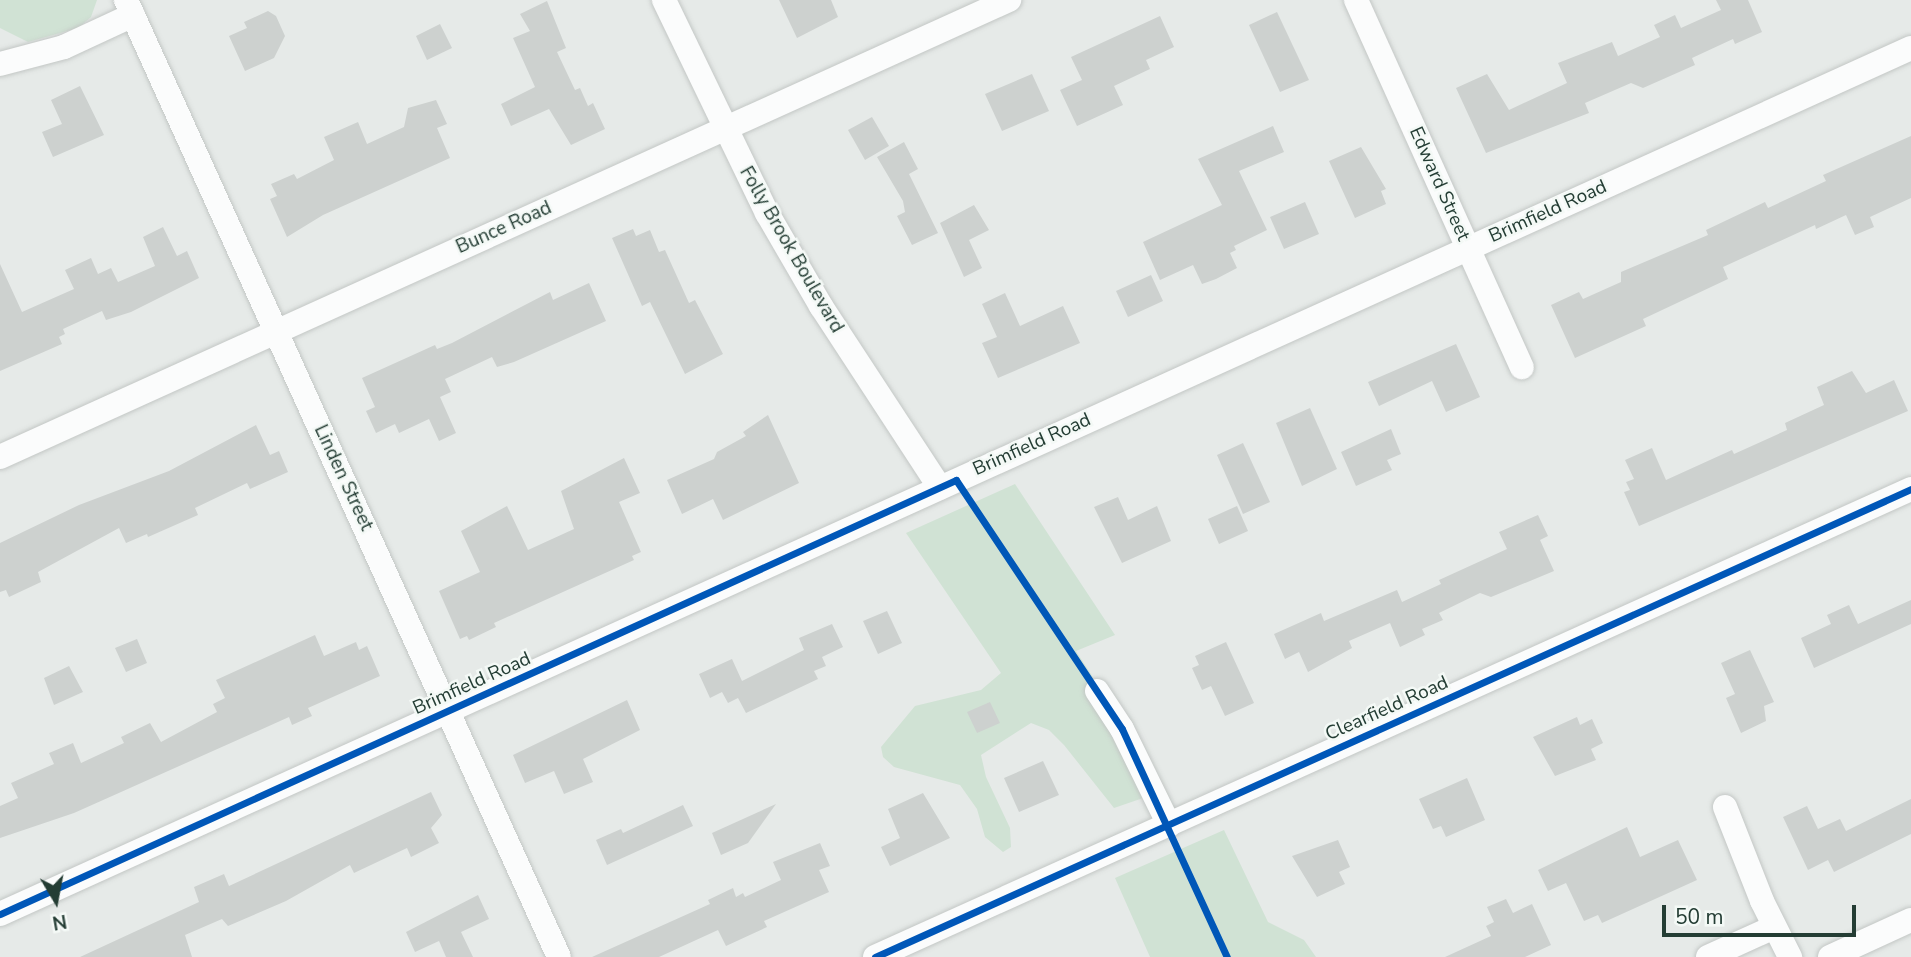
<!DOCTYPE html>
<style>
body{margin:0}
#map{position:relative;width:1911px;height:957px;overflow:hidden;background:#e6eae8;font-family:"Nunito Sans",sans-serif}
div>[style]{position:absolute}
.green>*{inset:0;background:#d0e2d4}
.building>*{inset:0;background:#cdd1cf}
.roads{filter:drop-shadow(0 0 2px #c3c7c5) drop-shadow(0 0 2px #c3c7c5)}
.minor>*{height:24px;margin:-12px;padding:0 12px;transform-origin:12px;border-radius:12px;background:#fbfcfc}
.cycleway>*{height:7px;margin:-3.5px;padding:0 3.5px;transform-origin:3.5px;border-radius:3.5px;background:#0057b8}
span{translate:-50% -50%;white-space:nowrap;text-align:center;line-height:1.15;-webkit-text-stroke:5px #f4f9f6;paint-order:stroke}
.street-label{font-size:19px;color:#243d34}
.north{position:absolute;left:21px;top:866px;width:70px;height:70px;-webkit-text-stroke:5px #f4f9f6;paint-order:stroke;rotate:170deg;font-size:19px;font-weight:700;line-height:28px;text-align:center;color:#243d34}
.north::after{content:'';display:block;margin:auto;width:24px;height:32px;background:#243d34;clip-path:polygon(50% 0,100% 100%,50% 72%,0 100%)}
.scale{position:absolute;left:1662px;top:905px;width:194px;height:32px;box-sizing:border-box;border:4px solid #243d34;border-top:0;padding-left:9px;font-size:21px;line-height:24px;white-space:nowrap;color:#243d34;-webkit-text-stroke:5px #f4f9f6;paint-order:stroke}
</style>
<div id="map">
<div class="green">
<i style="clip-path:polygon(0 0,97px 0,91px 17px,78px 28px,28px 42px,0 28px)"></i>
<i style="clip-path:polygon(1015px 484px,1115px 635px,1076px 651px,1118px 716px,1146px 797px,1114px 808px,1064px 745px,1049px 730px,1031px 723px,981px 755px,986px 777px,1010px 828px,1011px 847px,1003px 852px,985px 837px,977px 809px,960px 785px,894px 767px,883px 757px,881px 747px,915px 706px,981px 690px,1001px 673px,906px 533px)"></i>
<i style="clip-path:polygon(1224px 830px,1268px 922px,1304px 940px,1316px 957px,1150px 957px,1115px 878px)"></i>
</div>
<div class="building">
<i style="clip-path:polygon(779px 0,831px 0,838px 17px,797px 38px)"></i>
<i style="clip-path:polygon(1716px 0,1748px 0,1762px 32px,1735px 44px,1733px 39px,1692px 58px,1695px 65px,1643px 88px,1631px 83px,1585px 103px,1589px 113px,1486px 153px,1456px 88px,1487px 74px,1509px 110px,1567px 83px,1558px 63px,1612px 42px,1618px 56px,1660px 37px,1654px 25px,1675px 15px,1681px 28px,1721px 10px)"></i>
<i style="clip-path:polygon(547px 1px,566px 48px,557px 52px,575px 90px,580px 88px,588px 106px,593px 103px,605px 129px,571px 145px,549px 109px,511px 126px,501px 104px,535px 87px,513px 38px,530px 31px,520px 14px)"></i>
<i style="clip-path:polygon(268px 11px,276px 16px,285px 36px,274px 58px,245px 71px,229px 36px,247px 28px,244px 22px)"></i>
<i style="clip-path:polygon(1277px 12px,1309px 80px,1280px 92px,1249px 25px)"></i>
<i style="clip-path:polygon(1160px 16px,1174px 47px,1146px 60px,1150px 69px,1114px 86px,1123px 105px,1077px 126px,1060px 90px,1082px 80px,1071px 57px)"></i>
<i style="clip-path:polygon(440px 24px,452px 48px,427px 60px,416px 36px)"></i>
<i style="clip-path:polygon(1032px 74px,1049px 111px,1002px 131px,985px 94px)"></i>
<i style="clip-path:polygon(80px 86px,104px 135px,53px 157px,42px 132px,62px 124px,51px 100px)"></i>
<i style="clip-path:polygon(436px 100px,447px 124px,437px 128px,450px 158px,323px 215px,287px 237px,270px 199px,277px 196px,271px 184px,294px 174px,297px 179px,334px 160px,324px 137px,358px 122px,367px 144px,404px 127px,408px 108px)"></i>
<i style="clip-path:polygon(872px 117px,889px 146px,865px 160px,848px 130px)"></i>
<i style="clip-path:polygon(1273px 126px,1284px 152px,1239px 171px,1267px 230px,1234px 246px,1236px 250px,1230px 253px,1237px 268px,1216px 279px,1202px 284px,1193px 265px,1160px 280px,1143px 242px,1222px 205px,1198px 159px)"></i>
<i style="clip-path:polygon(1911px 136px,1911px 198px,1870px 217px,1874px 227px,1855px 235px,1846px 215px,1816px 229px,1815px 225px,1723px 267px,1728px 279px,1643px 319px,1646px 326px,1575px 358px,1551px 305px,1579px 292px,1583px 299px,1621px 282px,1621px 272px,1708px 235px,1706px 230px,1765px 202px,1768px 208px,1826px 181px,1823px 175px)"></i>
<i style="clip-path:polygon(904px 142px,918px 169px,909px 174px,938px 233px,912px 245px,897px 216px,905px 212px,903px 201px,877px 157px)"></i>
<i style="clip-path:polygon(1361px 147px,1386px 189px,1381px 191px,1386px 204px,1355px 218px,1329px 161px)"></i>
<i style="clip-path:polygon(1305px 202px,1319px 234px,1284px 249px,1270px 217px)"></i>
<i style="clip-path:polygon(974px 205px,989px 230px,969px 240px,982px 268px,964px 277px,940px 223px)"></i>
<i style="clip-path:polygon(163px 227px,177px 256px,187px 251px,199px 278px,131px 312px,106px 320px,102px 311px,63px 329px,65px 334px,59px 337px,62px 344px,0 371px,0 264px,22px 312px,74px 289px,65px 270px,91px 258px,98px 274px,111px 268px,118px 282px,155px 266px,143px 237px)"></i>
<i style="clip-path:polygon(633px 229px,636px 236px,650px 230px,659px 252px,665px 250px,689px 303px,695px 300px,723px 354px,685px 374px,650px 302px,642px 306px,612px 238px)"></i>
<i style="clip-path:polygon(1151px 275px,1163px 301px,1128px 317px,1116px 291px)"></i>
<i style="clip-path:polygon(589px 283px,606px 321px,514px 362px,497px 367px,492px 357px,445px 379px,451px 392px,440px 397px,456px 433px,439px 441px,429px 419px,399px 433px,395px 424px,376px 433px,366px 411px,375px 407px,362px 378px,435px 345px,437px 349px,452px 343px,550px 292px,553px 300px)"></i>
<i style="clip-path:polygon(1005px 293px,1020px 326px,1063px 306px,1080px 343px,998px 378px,982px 343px,997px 337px,982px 304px)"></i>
<i style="clip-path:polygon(1456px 344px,1480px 397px,1446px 412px,1432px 381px,1379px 406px,1368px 382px)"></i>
<i style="clip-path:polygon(1852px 371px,1866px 393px,1894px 380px,1908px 411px,1639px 526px,1624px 492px,1630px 490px,1626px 482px,1634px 479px,1625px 460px,1652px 448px,1666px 480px,1732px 450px,1734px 454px,1787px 430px,1785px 423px,1824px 405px,1817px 387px)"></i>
<i style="clip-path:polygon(1310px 408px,1337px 469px,1302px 486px,1276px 423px)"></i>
<i style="clip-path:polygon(768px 415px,799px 483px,723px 520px,713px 499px,682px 514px,667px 480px,714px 459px,717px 452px,746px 436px,743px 432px)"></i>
<i style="clip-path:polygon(256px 425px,270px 455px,279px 451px,288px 472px,250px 489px,247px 483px,195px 508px,198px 515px,148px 537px,147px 534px,126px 543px,119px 528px,38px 572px,41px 582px,9px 597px,6px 590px,0 592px,0 543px,79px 505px,169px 471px)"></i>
<i style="clip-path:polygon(1391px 429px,1401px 454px,1387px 460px,1392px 470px,1356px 486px,1341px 452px)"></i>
<i style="clip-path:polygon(1243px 443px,1270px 502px,1243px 514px,1217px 455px)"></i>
<i style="clip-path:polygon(624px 458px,640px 493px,619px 502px,641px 552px,632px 556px,634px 560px,494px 623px,496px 627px,469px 640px,467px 636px,460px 639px,439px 591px,480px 572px,461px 531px,507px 506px,528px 550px,574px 529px,561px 491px)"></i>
<i style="clip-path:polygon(1118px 497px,1128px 520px,1157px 506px,1171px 541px,1122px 563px,1094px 507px)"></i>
<i style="clip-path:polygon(1237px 506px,1248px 531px,1219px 544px,1208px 519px)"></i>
<i style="clip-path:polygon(1538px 515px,1548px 536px,1540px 540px,1554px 571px,1491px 597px,1480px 593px,1439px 613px,1443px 620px,1422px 629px,1425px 635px,1400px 647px,1390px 623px,1349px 641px,1352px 648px,1308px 672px,1299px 652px,1285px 659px,1274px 634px,1321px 613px,1324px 621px,1397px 590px,1402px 602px,1441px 584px,1439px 580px,1507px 549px,1499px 532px)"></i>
<i style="clip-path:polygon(1911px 600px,1911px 624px,1814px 668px,1801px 638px,1831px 624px,1827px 615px,1849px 605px,1858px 624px)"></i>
<i style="clip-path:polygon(887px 611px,902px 643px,878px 654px,863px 621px)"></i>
<i style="clip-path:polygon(832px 624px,843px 647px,822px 657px,826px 666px,814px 671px,818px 679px,746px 713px,738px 698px,728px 703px,722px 692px,710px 698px,699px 674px,732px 659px,742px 681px,804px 650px,799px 638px)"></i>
<i style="clip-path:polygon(315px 635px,324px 656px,356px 642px,359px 650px,367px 646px,380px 676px,308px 708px,312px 716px,292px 725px,289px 717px,74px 813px,0 838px,0 806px,18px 798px,11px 783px,54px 764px,49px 753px,73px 743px,81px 763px,124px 743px,121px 737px,150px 723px,161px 742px,217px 712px,213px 704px,225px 698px,216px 680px)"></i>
<i style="clip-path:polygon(137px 639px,147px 663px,126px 672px,115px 648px)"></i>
<i style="clip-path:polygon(1226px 642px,1254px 703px,1225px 716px,1211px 686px,1202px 690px,1192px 668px,1199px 665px,1195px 656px)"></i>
<i style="clip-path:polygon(1750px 650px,1774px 702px,1764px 706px,1766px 721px,1741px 733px,1726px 698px,1735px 694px,1721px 663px)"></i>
<i style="clip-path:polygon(69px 666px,83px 692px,54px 705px,44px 678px)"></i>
<i style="clip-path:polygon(627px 700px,640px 730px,583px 759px,593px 782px,564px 794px,554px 771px,525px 783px,513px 755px)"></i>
<i style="clip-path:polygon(990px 702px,1000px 723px,977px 733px,967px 712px)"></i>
<i style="clip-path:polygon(1577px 717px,1580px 725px,1592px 719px,1603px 743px,1591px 749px,1596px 760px,1555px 776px,1533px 737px)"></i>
<i style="clip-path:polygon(1043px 761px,1059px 795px,1019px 812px,1004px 778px)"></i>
<i style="clip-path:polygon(1467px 778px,1485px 820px,1446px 837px,1441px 826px,1433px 829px,1419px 799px)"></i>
<i style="clip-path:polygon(431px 792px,442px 815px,431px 828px,439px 843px,411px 857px,407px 848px,354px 873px,350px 865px,286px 901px,228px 926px,222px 919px,185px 935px,192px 957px,80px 957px,199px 902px,194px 887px,224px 874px,229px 886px)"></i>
<i style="clip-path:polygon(923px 793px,950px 838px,890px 866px,881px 847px,900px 838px,888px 809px)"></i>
<i style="clip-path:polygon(1911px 799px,1911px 834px,1834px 872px,1828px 860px,1808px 870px,1783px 817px,1807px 806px,1818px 829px,1840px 819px,1846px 831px)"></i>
<i style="clip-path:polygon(776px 804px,748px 843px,721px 855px,712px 833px)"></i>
<i style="clip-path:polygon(683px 805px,693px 826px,607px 865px,596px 840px,621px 829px,623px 833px)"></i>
<i style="clip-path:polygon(1627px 827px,1640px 857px,1678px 840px,1697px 880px,1602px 923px,1598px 915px,1584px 921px,1566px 883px,1548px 891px,1538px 870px)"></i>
<i style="clip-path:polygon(1338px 840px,1350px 867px,1339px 872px,1345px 884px,1317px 897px,1292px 856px)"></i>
<i style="clip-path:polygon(820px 843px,830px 866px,819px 870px,829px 892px,764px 921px,767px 927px,726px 946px,718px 930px,659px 957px,592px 957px,710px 904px,708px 900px,733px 888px,736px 897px,743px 893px,745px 897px,781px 880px,773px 862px)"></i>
<i style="clip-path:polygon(478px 895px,489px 919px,461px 932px,473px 957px,446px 957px,439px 941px,415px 952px,406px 932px)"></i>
<i style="clip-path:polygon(1506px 899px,1513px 913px,1532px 904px,1551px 945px,1525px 957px,1445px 957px,1491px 936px,1486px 926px,1494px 922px,1487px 907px)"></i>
</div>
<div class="roads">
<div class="minor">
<i style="left:126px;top:0;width:1050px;rotate:65.66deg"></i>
<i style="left:664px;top:0;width:237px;rotate:64.2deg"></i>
<i style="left:767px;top:213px;width:108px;rotate:59.9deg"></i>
<i style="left:821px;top:306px;width:217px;rotate:56.8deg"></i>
<i style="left:1356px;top:0;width:403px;rotate:65.7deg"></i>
<i style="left:0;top:64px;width:66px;rotate:-14.9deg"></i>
<i style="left:64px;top:47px;width:76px;rotate:-24.9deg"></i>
<i style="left:0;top:457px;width:1108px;rotate:-24.37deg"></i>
<i style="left:1097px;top:691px;width:45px;rotate:56.7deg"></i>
<i style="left:1122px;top:729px;width:107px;rotate:63.9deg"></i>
<i style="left:1725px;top:807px;width:101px;rotate:68.5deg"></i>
<i style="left:1762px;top:901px;width:63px;rotate:63.4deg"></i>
<i style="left:0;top:914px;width:2098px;rotate:-24.38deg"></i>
<i style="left:875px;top:957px;width:1137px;rotate:-24.31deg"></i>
<i style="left:1708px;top:957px;width:72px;rotate:-24.4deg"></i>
<i style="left:1830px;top:957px;width:89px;rotate:-24.6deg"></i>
</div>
</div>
<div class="cycleway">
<i style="left:0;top:914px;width:1050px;rotate:-24.42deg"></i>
<i style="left:956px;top:480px;width:299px;rotate:56.3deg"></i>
<i style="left:1122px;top:729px;width:251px;rotate:65.3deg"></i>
<i style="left:875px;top:957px;width:1137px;rotate:-24.31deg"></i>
</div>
<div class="street-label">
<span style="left:1439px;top:184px;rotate:66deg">Edward Street</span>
<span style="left:1548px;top:212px;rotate:-24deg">Brimfield Road</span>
<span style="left:504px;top:228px;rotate:-24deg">Bunce Road</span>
<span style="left:791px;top:250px;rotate:60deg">Folly Brook Boulevard</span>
<span style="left:1032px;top:445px;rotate:-24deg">Brimfield Road</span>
<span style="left:343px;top:478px;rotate:65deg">Linden Street</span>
<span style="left:472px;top:684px;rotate:-24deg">Brimfield Road</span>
<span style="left:1387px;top:709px;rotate:-24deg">Clearfield Road</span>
</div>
<div class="north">N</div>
<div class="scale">50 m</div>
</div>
